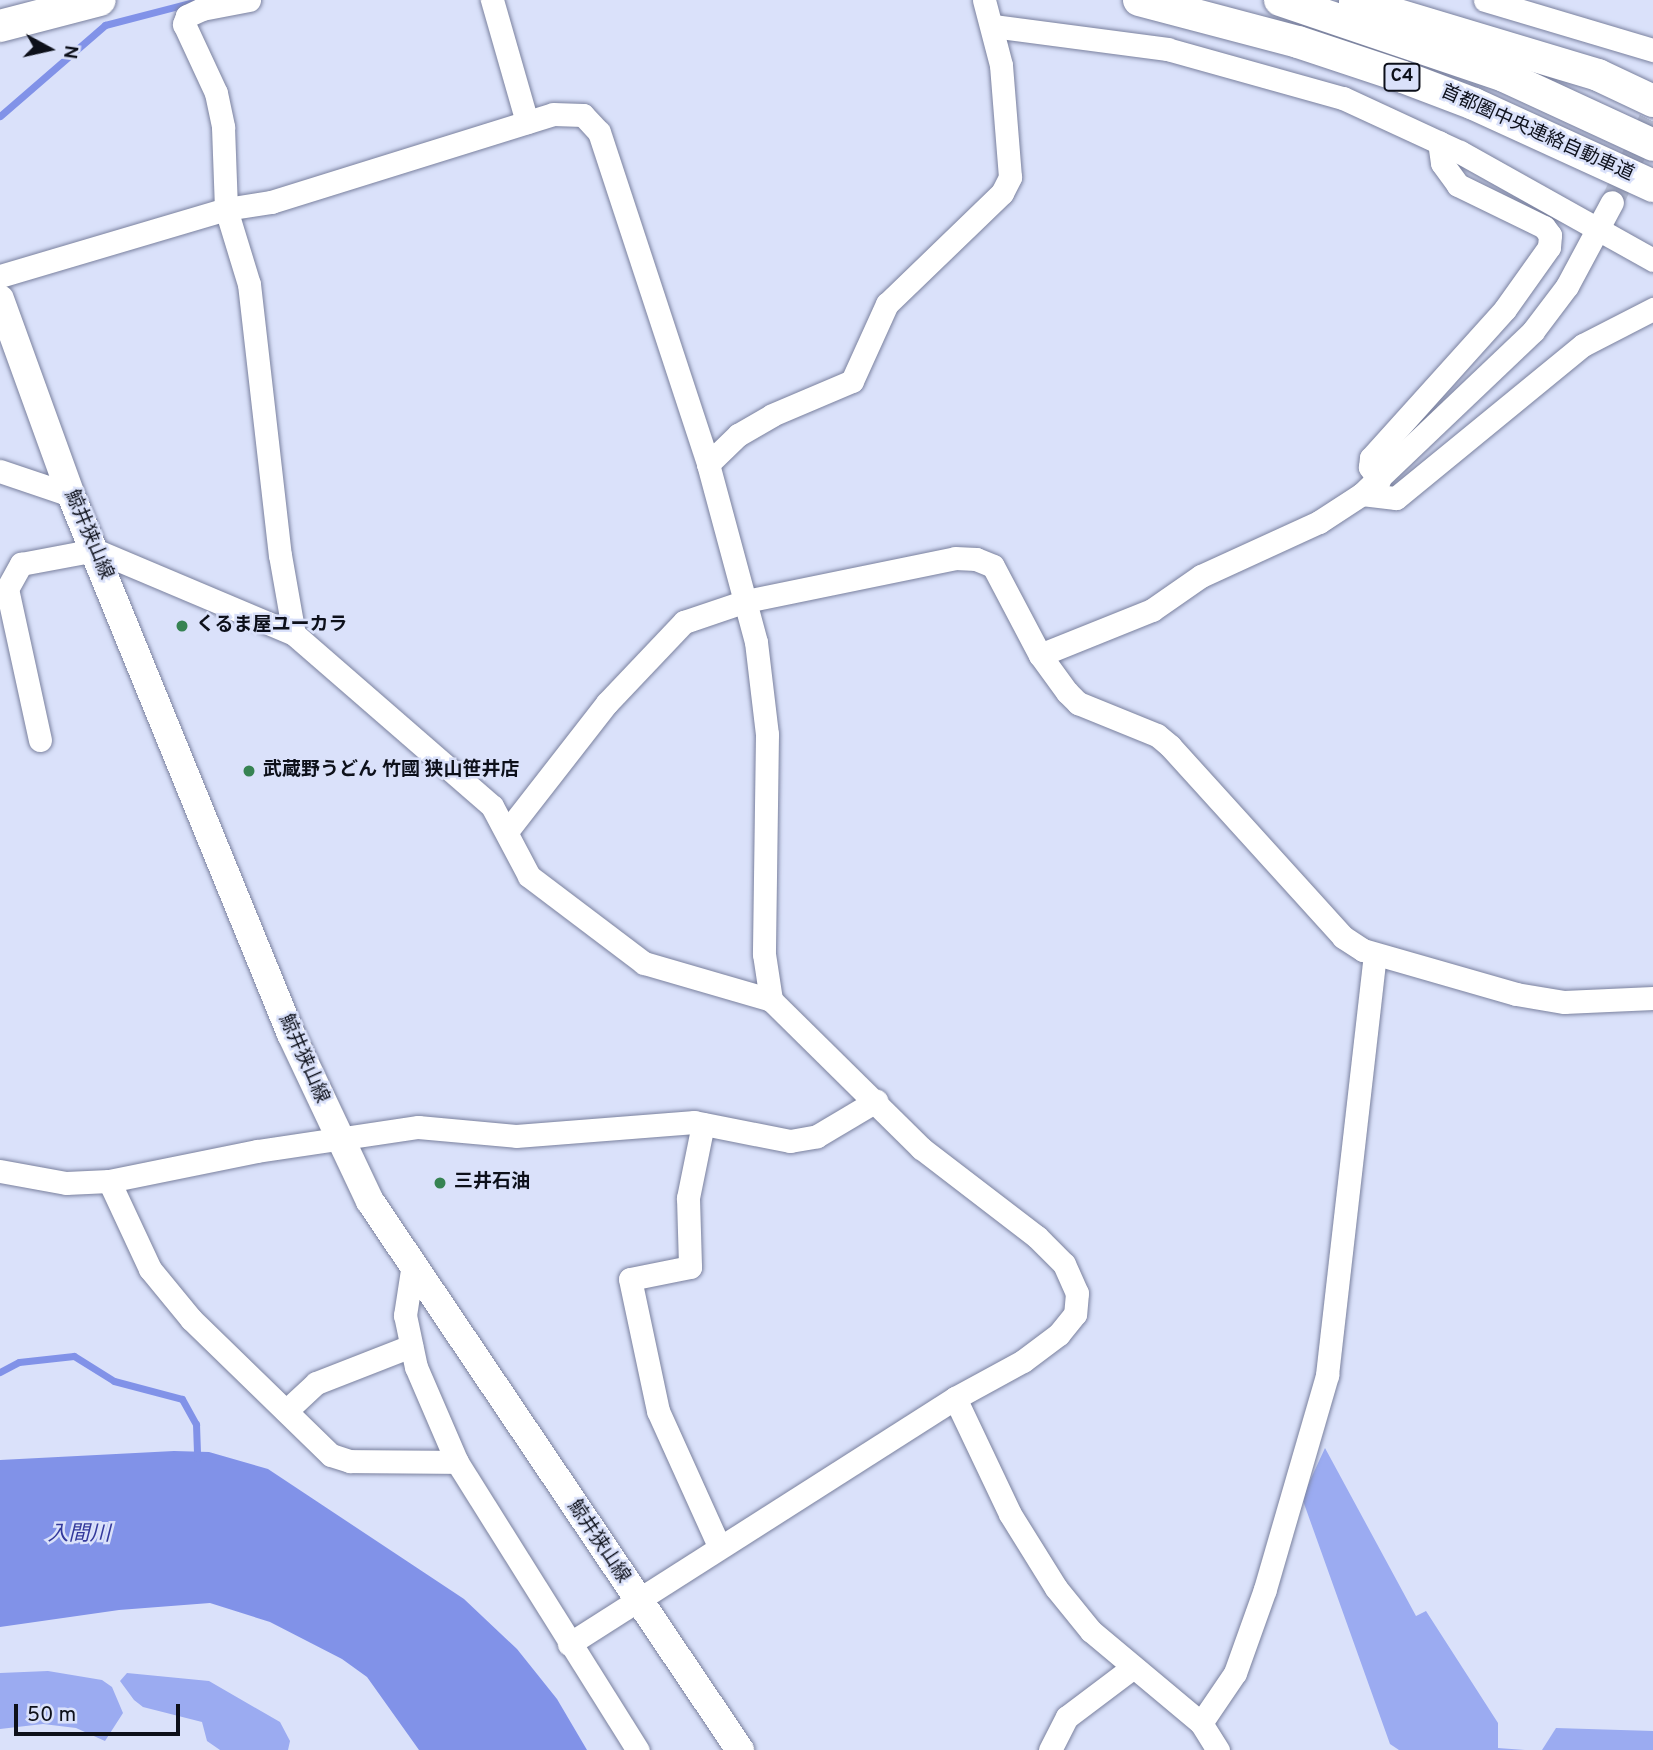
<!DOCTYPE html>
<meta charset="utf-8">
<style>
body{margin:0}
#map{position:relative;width:1653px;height:1750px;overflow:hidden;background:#dae1fa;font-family:Overpass,"Noto Sans JP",sans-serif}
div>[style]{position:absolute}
.green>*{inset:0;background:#9babf1}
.water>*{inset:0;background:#8192e8}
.stream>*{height:7px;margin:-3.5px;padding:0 3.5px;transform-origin:3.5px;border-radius:3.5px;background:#8192e8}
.minor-tunnel>*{height:23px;margin-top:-11.5px;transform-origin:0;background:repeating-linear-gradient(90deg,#bbc2d8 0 23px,transparent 0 34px)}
.roads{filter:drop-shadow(0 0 2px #7a819e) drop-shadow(0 0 2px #7a819e)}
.minor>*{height:23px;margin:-11.5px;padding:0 11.5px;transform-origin:11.5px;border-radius:11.5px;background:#fff}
.major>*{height:28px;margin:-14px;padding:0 14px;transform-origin:14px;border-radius:14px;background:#fff}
.highway>*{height:32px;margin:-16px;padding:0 16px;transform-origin:16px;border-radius:16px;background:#fff}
.dots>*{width:19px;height:19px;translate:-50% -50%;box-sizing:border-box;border:4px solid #dae1fa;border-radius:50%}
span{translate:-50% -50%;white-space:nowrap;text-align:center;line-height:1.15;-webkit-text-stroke:5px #dae1fa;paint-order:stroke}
.shield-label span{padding:2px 5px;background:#dae1fa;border:2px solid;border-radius:5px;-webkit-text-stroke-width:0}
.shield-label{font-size:18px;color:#0d101a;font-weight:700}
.street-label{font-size:19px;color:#0d101a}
.poi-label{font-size:19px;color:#0d101a;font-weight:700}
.left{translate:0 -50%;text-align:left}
.water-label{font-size:21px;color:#33399c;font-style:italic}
.north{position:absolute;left:14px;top:14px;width:70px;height:70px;-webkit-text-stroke:5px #dae1fa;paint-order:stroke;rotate:98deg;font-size:19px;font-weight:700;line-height:28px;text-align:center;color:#0d101a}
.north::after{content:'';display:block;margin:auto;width:24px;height:32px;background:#0d101a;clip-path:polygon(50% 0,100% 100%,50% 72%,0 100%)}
.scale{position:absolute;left:14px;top:1704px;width:166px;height:32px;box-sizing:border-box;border:4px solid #0d101a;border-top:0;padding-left:9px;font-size:21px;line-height:24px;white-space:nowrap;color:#0d101a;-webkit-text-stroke:5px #dae1fa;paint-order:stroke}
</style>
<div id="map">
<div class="green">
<i style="clip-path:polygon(1325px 1448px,1416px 1616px,1426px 1611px,1498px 1723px,1498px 1748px,1525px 1750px,1399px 1750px,1390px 1744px,1302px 1498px)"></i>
<i style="clip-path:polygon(48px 1671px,102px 1680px,112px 1687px,123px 1713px,105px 1741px,76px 1728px,43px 1724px,0 1729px,0 1673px)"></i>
<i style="clip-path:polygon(127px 1673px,209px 1681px,280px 1722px,290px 1741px,288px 1750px,220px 1750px,207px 1741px,202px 1722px,143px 1707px,134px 1700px,120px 1681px)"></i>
<i style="clip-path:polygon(1556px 1728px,1653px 1731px,1653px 1750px,1542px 1750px)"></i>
</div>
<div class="water">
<i style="clip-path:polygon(174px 1451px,209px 1452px,268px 1469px,464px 1599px,517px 1649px,557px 1699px,587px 1750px,419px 1750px,367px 1677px,342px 1659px,270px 1622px,210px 1603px,119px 1610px,0 1627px,0 1460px)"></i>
</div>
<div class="stream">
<i style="left:0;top:116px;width:139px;rotate:-40.9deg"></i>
<i style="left:105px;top:25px;width:92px;rotate:-14.5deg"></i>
<i style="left:0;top:1372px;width:21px;rotate:-28deg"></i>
<i style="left:19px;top:1362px;width:55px;rotate:-6.2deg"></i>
<i style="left:74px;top:1356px;width:47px;rotate:32deg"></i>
<i style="left:114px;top:1381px;width:70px;rotate:14.8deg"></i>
<i style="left:182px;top:1399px;width:29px;rotate:61deg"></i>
<i style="left:196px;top:1424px;width:34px;rotate:88deg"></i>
</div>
<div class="minor-tunnel">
<i style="left:1612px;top:202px;width:98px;rotate:-65.3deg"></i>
</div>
<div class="roads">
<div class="minor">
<i style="left:249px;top:0;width:48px;rotate:169.2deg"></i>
<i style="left:202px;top:9px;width:17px;rotate:155deg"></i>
<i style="left:187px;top:16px;width:9px;rotate:111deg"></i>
<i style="left:184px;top:24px;width:76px;rotate:65.1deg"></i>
<i style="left:216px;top:93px;width:35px;rotate:78deg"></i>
<i style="left:223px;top:127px;width:82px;rotate:87.9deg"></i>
<i style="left:226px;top:209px;width:78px;rotate:73deg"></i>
<i style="left:249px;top:284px;width:273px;rotate:83.5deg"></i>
<i style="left:280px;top:555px;width:80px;rotate:80deg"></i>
<i style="left:492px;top:0;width:127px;rotate:74deg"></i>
<i style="left:1485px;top:0;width:175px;rotate:16.6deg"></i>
<i style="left:993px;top:26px;width:176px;rotate:7.5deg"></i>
<i style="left:1167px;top:49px;width:183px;rotate:15.6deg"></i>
<i style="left:1343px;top:98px;width:129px;rotate:24.8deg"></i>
<i style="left:1460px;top:152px;width:221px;rotate:29.2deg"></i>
<i style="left:0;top:276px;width:236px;rotate:-16.5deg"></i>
<i style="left:226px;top:209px;width:46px;rotate:-8.8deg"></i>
<i style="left:271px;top:202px;width:295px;rotate:-17.3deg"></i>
<i style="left:553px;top:114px;width:30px;rotate:2deg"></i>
<i style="left:583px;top:115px;width:23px;rotate:47deg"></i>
<i style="left:599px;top:132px;width:349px;rotate:71.8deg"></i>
<i style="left:708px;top:464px;width:184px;rotate:74.9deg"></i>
<i style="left:756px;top:642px;width:93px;rotate:83.2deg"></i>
<i style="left:767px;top:734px;width:220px;rotate:90.8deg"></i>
<i style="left:764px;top:954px;width:47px;rotate:81.3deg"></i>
<i style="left:771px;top:1000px;width:211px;rotate:44.6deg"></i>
<i style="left:921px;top:1148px;width:146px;rotate:37.5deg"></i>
<i style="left:1037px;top:1237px;width:38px;rotate:45deg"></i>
<i style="left:1064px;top:1264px;width:32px;rotate:66deg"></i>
<i style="left:1077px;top:1293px;width:21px;rotate:95deg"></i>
<i style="left:1075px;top:1314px;width:26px;rotate:129deg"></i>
<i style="left:1059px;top:1334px;width:45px;rotate:143.1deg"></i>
<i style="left:1023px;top:1361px;width:77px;rotate:151.4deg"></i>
<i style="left:955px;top:1398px;width:128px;rotate:64.6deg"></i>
<i style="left:1010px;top:1514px;width:87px;rotate:58.1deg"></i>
<i style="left:1056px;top:1588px;width:55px;rotate:50.9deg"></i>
<i style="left:1091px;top:1631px;width:143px;rotate:39.9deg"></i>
<i style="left:1201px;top:1723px;width:32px;rotate:58deg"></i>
<i style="left:708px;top:464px;width:42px;rotate:-44deg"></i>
<i style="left:738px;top:435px;width:39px;rotate:-30deg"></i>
<i style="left:772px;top:415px;width:87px;rotate:-23deg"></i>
<i style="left:852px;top:381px;width:85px;rotate:-65.6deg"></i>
<i style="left:887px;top:304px;width:160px;rotate:-44deg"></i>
<i style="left:1002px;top:193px;width:18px;rotate:-63deg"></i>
<i style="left:1010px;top:177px;width:112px;rotate:-94.6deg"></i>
<i style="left:1001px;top:65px;width:67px;rotate:-104.7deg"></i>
<i style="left:0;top:471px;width:75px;rotate:18.7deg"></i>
<i style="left:1379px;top:480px;width:16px;rotate:-125deg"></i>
<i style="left:1370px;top:467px;width:9px;rotate:-84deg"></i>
<i style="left:1371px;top:458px;width:200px;rotate:-48deg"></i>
<i style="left:1505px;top:309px;width:76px;rotate:-54.6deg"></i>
<i style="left:1549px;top:247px;width:12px;rotate:-85deg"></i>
<i style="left:1550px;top:235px;width:10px;rotate:-127deg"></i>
<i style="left:1544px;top:227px;width:96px;rotate:-154deg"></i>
<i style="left:1458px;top:185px;width:27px;rotate:-126deg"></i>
<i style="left:1442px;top:163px;width:21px;rotate:-98deg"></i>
<i style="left:1362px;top:494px;width:34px;rotate:7deg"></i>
<i style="left:1396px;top:498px;width:242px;rotate:-39.3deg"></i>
<i style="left:1583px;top:345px;width:79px;rotate:-27.2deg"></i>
<i style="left:1040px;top:655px;width:121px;rotate:-21.9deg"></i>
<i style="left:1152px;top:610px;width:60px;rotate:-34.8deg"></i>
<i style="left:1201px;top:576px;width:130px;rotate:-24.6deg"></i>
<i style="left:1319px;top:522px;width:51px;rotate:-33.1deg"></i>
<i style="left:1362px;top:494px;width:236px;rotate:-43.6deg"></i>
<i style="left:1533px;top:331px;width:56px;rotate:-52.9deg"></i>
<i style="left:1567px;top:286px;width:95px;rotate:-61.8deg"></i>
<i style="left:40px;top:740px;width:155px;rotate:-102.3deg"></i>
<i style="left:7px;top:589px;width:29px;rotate:-61deg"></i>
<i style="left:21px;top:564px;width:75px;rotate:-10.7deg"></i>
<i style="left:95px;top:550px;width:216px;rotate:22.9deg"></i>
<i style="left:294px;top:634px;width:262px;rotate:41deg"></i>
<i style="left:492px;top:806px;width:79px;rotate:62.1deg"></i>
<i style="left:529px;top:876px;width:144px;rotate:37.1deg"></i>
<i style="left:644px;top:963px;width:132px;rotate:16.2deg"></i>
<i style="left:508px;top:830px;width:161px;rotate:-52.1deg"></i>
<i style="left:607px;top:703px;width:112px;rotate:-46.5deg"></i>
<i style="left:684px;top:622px;width:65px;rotate:-18.7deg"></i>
<i style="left:746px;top:601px;width:213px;rotate:-11.6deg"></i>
<i style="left:955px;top:558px;width:21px;rotate:3deg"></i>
<i style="left:976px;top:559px;width:18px;rotate:22deg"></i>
<i style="left:993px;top:566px;width:101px;rotate:62.2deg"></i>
<i style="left:1040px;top:655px;width:46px;rotate:53.9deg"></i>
<i style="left:1067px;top:692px;width:16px;rotate:45deg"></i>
<i style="left:1078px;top:703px;width:85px;rotate:22.1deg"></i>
<i style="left:1157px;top:735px;width:17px;rotate:40deg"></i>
<i style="left:1170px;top:746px;width:258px;rotate:47.8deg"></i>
<i style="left:1343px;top:937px;width:24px;rotate:33deg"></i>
<i style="left:1363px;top:950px;width:159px;rotate:16deg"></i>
<i style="left:1516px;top:994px;width:49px;rotate:9.5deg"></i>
<i style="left:1564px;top:1002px;width:89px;rotate:-2.6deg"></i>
<i style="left:703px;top:1124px;width:76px;rotate:101.5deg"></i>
<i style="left:688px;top:1198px;width:69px;rotate:88.3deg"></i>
<i style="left:690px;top:1267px;width:61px;rotate:168.7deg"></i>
<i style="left:630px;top:1279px;width:135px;rotate:78deg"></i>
<i style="left:658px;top:1411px;width:148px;rotate:65.7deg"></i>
<i style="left:0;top:1171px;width:67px;rotate:10.3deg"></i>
<i style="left:66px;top:1183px;width:43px;rotate:-2.7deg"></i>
<i style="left:109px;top:1181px;width:151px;rotate:-11.5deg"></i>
<i style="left:257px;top:1151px;width:163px;rotate:-8.5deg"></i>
<i style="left:418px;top:1127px;width:98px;rotate:5.2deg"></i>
<i style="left:516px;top:1136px;width:179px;rotate:-4.5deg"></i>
<i style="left:694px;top:1122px;width:98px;rotate:11.2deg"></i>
<i style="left:790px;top:1141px;width:27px;rotate:-10deg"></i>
<i style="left:817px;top:1136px;width:69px;rotate:-30.7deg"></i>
<i style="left:109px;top:1181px;width:97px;rotate:65deg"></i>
<i style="left:150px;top:1269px;width:65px;rotate:50.6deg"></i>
<i style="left:191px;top:1319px;width:195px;rotate:44.2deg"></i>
<i style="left:331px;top:1455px;width:20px;rotate:18deg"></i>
<i style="left:350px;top:1461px;width:107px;rotate:0.5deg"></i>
<i style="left:412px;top:1270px;width:46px;rotate:98.8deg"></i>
<i style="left:405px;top:1315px;width:53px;rotate:78.1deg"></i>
<i style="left:416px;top:1367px;width:103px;rotate:66.7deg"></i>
<i style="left:457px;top:1462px;width:340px;rotate:57.9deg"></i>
<i style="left:286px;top:1411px;width:41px;rotate:-43deg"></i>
<i style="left:316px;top:1383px;width:102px;rotate:-21.3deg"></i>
<i style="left:569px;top:1644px;width:458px;rotate:-32.5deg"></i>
<i style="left:1201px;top:1723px;width:60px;rotate:-55.8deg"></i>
<i style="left:1235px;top:1673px;width:89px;rotate:-70.3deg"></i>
<i style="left:1265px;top:1589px;width:223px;rotate:-73.8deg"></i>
<i style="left:1327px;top:1375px;width:423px;rotate:-83.5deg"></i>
<i style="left:1050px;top:1750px;width:37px;rotate:-63deg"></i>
<i style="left:1067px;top:1717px;width:81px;rotate:-37deg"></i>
</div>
<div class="major">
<i style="left:0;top:299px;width:208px;rotate:70.1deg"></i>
<i style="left:71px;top:495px;width:582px;rotate:67.8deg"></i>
<i style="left:291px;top:1034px;width:185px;rotate:64.7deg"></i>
<i style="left:370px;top:1201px;width:662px;rotate:56.02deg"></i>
</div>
<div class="highway">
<i style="left:1139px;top:0;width:164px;rotate:14.8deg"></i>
<i style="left:1298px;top:42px;width:111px;rotate:18.4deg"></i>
<i style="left:1403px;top:77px;width:76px;rotate:20.8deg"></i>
<i style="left:1474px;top:104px;width:197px;rotate:24.6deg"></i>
<i style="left:1280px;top:0;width:237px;rotate:18.7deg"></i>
<i style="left:1504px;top:76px;width:164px;rotate:24.8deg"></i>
<i style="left:1355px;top:2px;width:254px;rotate:16.7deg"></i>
<i style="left:1598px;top:75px;width:61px;rotate:25.3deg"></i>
<i style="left:0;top:26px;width:103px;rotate:-14.6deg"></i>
</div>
</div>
<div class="dots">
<i style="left:182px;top:626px;background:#368352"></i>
<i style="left:249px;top:771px;background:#368352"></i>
<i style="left:440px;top:1183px;background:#368352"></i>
</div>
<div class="shield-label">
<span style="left:1402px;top:77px">C4</span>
</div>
<div class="street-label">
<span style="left:1537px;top:134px;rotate:24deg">首都圏中央連絡自動車道</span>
<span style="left:88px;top:535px;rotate:67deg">鯨井狭山線</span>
<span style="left:303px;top:1059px;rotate:66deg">鯨井狭山線</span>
<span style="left:598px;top:1542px;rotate:56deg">鯨井狭山線</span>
</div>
<div class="poi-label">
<span class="left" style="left:196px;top:626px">くるま屋ユーカラ</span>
<span class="left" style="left:263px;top:771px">武蔵野うどん 竹國 狭山笹井店</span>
<span class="left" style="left:454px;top:1183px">三井石油</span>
</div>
<div class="water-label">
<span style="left:79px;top:1535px">入間川</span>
</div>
<div class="north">N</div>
<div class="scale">50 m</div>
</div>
